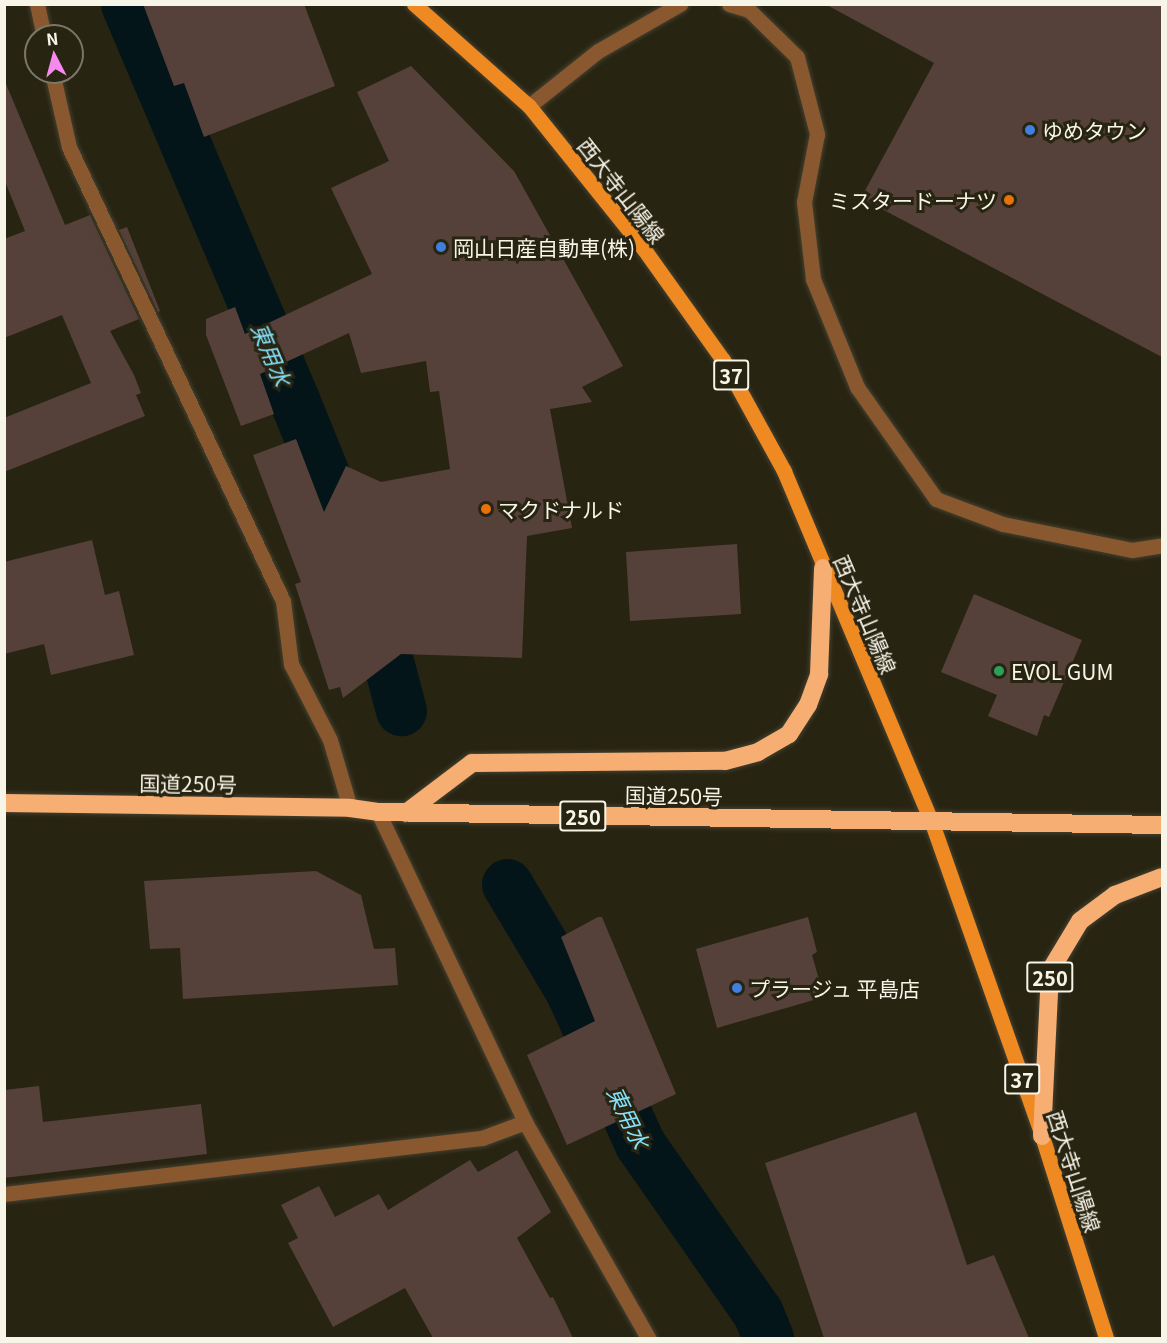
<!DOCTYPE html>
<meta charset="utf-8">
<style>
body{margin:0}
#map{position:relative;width:1167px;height:1343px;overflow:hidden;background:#282412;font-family:Georgia,"Noto Sans JP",serif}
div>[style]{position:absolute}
.canal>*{height:51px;margin:-25.5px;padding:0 25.5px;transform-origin:25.5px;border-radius:25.5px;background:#04151a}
.building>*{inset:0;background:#55413a}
.roads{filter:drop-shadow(0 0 2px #454130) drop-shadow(0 0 2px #454130)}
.minor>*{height:15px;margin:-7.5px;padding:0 7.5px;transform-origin:7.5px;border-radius:7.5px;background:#89582f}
.major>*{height:15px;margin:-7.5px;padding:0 7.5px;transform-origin:7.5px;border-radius:7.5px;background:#ef8a22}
.highway>*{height:18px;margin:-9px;padding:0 9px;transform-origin:9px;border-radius:9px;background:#f7ae73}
.dots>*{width:16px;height:16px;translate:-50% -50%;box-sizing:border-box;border:3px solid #282412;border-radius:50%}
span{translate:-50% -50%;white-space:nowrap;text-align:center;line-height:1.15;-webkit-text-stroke:6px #282412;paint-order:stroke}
.shield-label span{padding:2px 4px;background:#282412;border:2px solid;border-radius:4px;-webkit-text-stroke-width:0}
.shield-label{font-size:20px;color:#f7f4e8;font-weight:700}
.poi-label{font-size:21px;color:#f7f4e8}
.left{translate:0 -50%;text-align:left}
.right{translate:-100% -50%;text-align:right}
.street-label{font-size:21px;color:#f7f4e8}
.water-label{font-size:22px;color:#84e2fb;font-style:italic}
.frame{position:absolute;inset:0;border:6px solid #f7f4e8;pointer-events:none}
.north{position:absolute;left:24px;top:24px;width:60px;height:60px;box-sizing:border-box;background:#282412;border:2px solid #7b7768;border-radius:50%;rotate:354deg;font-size:16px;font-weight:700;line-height:24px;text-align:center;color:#f7f4e8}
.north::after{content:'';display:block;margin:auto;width:21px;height:27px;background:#f589ee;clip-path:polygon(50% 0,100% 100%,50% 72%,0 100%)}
</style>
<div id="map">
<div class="canal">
<i style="left:126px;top:4px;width:432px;rotate:67deg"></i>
<i style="left:295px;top:402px;width:187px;rotate:68deg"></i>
<i style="left:365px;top:575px;width:140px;rotate:75.1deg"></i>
<i style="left:507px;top:884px;width:126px;rotate:59.3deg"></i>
<i style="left:571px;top:992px;width:167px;rotate:65.6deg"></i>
<i style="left:640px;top:1144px;width:206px;rotate:55.1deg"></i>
<i style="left:758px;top:1313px;width:27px;rotate:68deg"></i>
</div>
<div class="building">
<i style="clip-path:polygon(143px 4px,304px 4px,335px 86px,204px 137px,184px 83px,174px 86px)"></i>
<i style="clip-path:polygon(825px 4px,1162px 4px,1162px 357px,861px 198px,934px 63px)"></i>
<i style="clip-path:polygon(411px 66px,514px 171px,623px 366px,582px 387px,592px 402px,550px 409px,572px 528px,527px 536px,522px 658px,401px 654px,343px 698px,340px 687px,329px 690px,295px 584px,301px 582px,253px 455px,296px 439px,324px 512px,346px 466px,381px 482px,450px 469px,439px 391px,430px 392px,426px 361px,361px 373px,349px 333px,260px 374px,274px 414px,241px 426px,206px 335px,206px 319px,235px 307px,245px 334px,372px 274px,331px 188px,389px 161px,357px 92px)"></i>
<i style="clip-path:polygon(4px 79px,65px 225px,90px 215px,139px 319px,110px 331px,134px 375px,141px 393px,136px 395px,145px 416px,4px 472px,4px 418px,91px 383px,62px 315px,4px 338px,4px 239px,25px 231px,4px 179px)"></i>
<i style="clip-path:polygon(127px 227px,160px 311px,158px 312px,119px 230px)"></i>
<i style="clip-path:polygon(92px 540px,105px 595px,119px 591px,134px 655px,51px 675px,44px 644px,4px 654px,4px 562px)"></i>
<i style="clip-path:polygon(737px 544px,741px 614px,630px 621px,626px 552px)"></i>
<i style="clip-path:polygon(974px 594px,1082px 640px,1049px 717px,1044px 715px,1037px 736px,988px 716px,997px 695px,941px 672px)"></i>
<i style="clip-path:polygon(316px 871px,361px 895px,374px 949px,395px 948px,398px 985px,183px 999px,180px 948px,150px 949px,144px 881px)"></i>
<i style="clip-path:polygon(598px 917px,602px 917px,676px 1094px,567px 1145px,527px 1055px,595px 1021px,561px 937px)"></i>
<i style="clip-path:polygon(808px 917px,817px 952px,812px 955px,824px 997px,717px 1028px,696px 949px)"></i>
<i style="clip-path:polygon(39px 1086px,43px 1122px,201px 1104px,207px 1154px,4px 1178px,4px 1090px)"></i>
<i style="clip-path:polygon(916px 1112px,967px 1265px,994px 1255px,1029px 1338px,824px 1338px,765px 1163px)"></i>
<i style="clip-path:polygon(517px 1150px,551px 1212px,517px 1238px,550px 1298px,553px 1297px,573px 1338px,433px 1338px,405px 1288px,333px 1327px,288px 1243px,298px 1238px,281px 1205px,319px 1186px,335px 1217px,379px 1194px,388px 1210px,470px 1160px,478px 1172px)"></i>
</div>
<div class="roads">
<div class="minor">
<i style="left:37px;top:4px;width:33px;rotate:78deg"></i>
<i style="left:729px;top:4px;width:21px;rotate:17deg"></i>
<i style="left:749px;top:10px;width:67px;rotate:44.4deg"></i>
<i style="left:797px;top:57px;width:80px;rotate:75.4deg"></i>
<i style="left:817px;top:134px;width:69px;rotate:100.8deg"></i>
<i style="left:804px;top:202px;width:78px;rotate:83.3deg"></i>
<i style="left:813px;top:279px;width:117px;rotate:67.8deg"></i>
<i style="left:857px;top:387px;width:137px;rotate:54.8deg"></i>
<i style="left:936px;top:499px;width:72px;rotate:20.5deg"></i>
<i style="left:1003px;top:524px;width:132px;rotate:11.4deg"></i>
<i style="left:1132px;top:550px;width:30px;rotate:-9deg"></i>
<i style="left:52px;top:72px;width:77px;rotate:77.2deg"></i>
<i style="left:69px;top:147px;width:502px;rotate:64.76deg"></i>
<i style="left:283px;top:601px;width:64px;rotate:82.8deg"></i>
<i style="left:291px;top:664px;width:85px;rotate:62.8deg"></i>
<i style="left:330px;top:740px;width:71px;rotate:73.6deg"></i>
<i style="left:529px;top:106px;width:88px;rotate:-38.6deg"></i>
<i style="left:598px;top:51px;width:95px;rotate:-29.8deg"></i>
<i style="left:378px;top:812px;width:343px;rotate:64.6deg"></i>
<i style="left:525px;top:1122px;width:249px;rotate:60.3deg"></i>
<i style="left:4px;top:1194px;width:481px;rotate:-6.7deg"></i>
<i style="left:482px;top:1138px;width:46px;rotate:-20.4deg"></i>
</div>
<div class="major">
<i style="left:414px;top:4px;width:154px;rotate:41.6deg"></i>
<i style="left:529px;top:106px;width:182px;rotate:51.2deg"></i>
<i style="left:643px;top:248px;width:138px;rotate:54.5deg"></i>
<i style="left:723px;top:360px;width:127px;rotate:61.2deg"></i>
<i style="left:784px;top:471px;width:382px;rotate:67.2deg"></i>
<i style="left:932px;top:823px;width:332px;rotate:70.6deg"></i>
<i style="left:1042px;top:1136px;width:212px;rotate:72.4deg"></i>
</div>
<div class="highway">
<i style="left:4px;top:803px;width:346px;rotate:0.8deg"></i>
<i style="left:350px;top:808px;width:28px;rotate:8deg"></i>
<i style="left:378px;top:812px;width:784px;rotate:0.95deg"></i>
<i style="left:406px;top:813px;width:83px;rotate:-37.1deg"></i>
<i style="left:472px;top:763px;width:253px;rotate:-0.5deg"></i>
<i style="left:725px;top:761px;width:34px;rotate:-15deg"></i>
<i style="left:758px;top:752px;width:36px;rotate:-30deg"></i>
<i style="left:789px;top:734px;width:35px;rotate:-57deg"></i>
<i style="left:808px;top:705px;width:33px;rotate:-70deg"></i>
<i style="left:819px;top:674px;width:106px;rotate:-87.8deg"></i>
<i style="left:1042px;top:1136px;width:165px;rotate:-87.2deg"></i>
<i style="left:1050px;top:971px;width:58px;rotate:-59deg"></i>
<i style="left:1080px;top:921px;width:44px;rotate:-36.6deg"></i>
<i style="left:1115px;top:895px;width:50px;rotate:-21deg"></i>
</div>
</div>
<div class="dots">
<i style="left:1030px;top:130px;background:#3f7fe0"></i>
<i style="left:1009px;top:200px;background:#e8710a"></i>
<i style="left:441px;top:247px;background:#3f7fe0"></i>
<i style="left:486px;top:509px;background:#e8710a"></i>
<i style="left:999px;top:671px;background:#2e9e5b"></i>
<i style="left:737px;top:988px;background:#3f7fe0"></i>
</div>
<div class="shield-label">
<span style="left:731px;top:375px">37</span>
<span style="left:583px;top:816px">250</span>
<span style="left:1050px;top:977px">250</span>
<span style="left:1022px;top:1079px">37</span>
</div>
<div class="poi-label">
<span class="left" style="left:1042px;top:130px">ゆめタウン</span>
<span class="right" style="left:997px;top:200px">ミスタードーナツ</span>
<span class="left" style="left:453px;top:247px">岡山日産自動車(株)</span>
<span class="left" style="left:498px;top:509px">マクドナルド</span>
<span class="left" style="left:1011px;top:671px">EVOL GUM</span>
<span class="left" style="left:749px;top:988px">プラージュ 平島店</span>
</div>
<div class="street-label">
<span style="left:622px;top:190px;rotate:52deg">西大寺山陽線</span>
<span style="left:866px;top:614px;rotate:67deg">西大寺山陽線</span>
<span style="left:188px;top:783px;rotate:1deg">国道250号</span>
<span style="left:674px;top:795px;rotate:1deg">国道250号</span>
<span style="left:1075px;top:1171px;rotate:72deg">西大寺山陽線</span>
</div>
<div class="water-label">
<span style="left:272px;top:354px;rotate:67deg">東用水</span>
<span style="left:629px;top:1117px;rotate:64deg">東用水</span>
</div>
<div class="frame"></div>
<div class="north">N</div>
</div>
